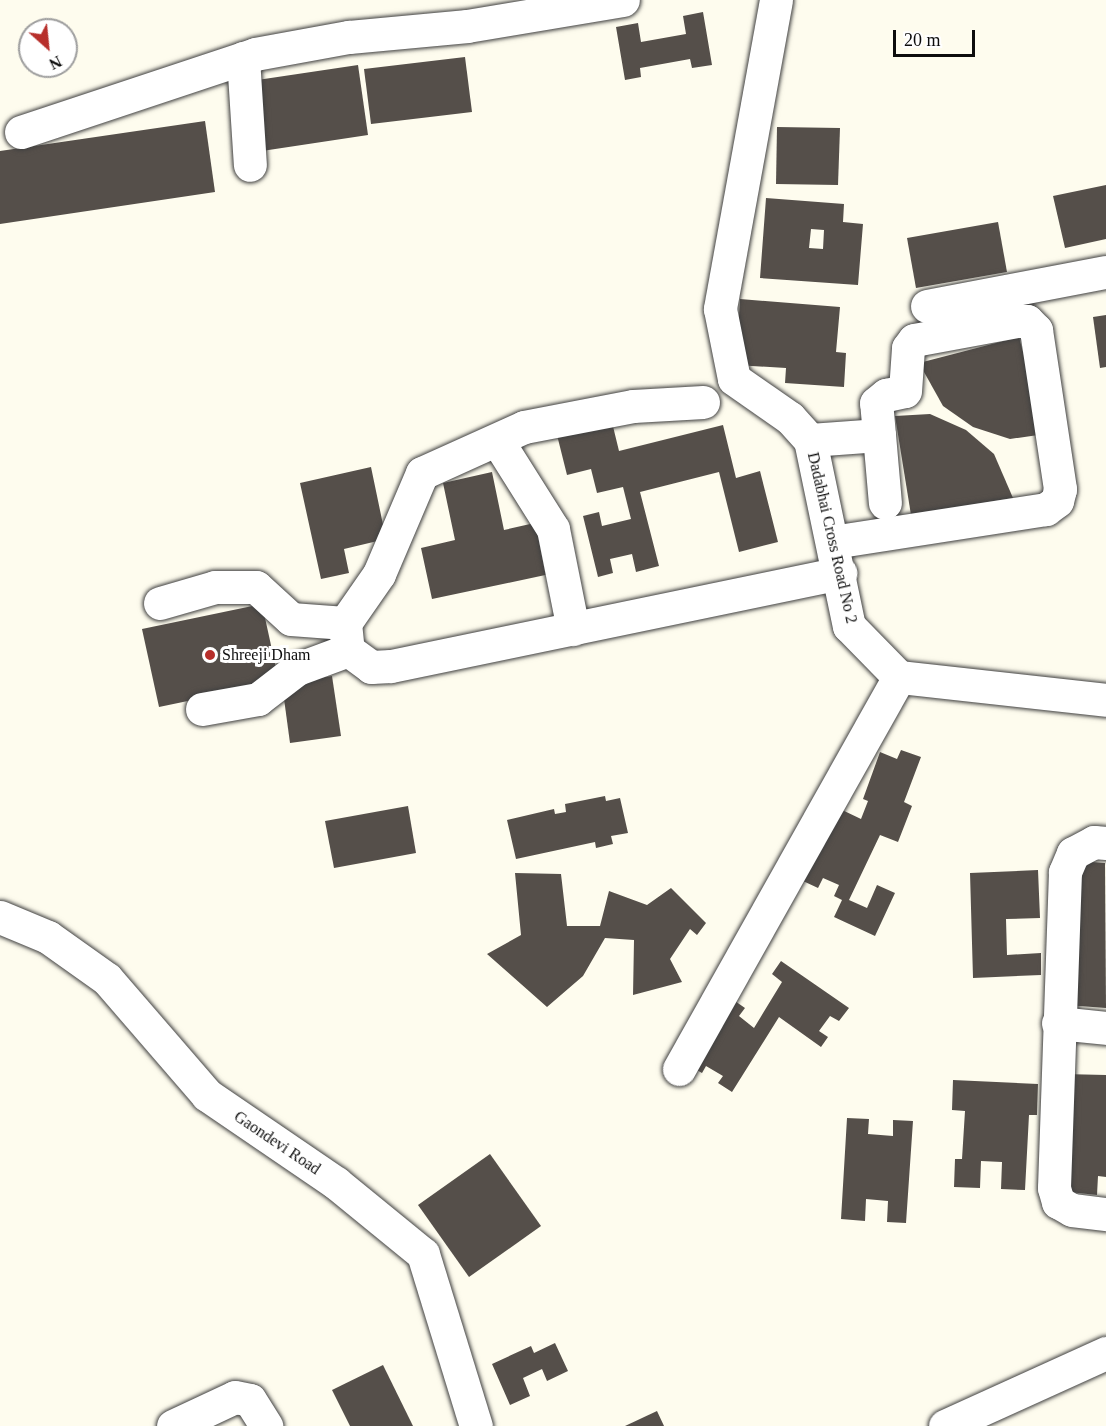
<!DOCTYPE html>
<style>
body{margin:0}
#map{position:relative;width:1106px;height:1426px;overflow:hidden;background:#fefcee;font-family:"Times New Roman",serif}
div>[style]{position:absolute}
.building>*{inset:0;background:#554f4a}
.roads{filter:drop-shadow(0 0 2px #404040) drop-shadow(0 0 2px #404040)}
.minor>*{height:33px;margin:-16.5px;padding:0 16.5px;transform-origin:16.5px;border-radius:16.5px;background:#fff}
.dots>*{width:16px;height:16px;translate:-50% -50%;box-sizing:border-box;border:3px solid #fff;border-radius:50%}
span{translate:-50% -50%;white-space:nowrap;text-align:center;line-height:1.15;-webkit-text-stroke:6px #fff;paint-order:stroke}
.street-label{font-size:16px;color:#0d0d0d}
.poi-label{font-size:16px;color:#0d0d0d}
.left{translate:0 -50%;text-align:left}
.north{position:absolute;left:18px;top:18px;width:60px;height:60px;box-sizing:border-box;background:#fff;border:2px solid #9e9e9e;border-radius:50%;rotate:153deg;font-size:16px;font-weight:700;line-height:24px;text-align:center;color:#0d0d0d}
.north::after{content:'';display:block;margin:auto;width:21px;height:27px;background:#b72f2b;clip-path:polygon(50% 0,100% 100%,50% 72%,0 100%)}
.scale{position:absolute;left:893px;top:30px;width:82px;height:27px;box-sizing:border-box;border:3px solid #0d0d0d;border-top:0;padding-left:8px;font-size:18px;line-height:21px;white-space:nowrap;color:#0d0d0d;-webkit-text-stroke:4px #fff;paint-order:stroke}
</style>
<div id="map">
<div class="building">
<i style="clip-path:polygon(703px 12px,712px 65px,692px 68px,690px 59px,640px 68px,641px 77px,625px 80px,616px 27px,638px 23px,641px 42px,686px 34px,683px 16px)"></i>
<i style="clip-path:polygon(465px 57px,472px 112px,371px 124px,364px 69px)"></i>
<i style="clip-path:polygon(358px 65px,368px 135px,262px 151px,251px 81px)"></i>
<i style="clip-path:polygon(205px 121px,215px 192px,0 224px,0 151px)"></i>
<i style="clip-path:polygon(777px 127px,840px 128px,838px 185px,776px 184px)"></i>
<i style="clip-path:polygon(1106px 185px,1106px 239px,1065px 248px,1053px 196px)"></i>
<i style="clip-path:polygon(evenodd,766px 198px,844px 204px,843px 222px,863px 224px,858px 285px,760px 278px,766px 198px,811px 229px,824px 230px,823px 249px,809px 248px,811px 229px)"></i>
<i style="clip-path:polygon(998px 222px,1007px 272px,916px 288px,907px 238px)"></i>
<i style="clip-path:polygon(740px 299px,840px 307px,836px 352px,846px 353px,844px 387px,785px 383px,786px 368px,736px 365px)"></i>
<i style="clip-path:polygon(1106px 315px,1106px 367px,1100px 368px,1093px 317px)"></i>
<i style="clip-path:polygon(1019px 337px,1045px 434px,1010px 439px,973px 427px,943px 406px,919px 363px)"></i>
<i style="clip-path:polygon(610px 414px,619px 451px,723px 425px,736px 478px,760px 471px,778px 542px,739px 552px,719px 472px,640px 492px,659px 566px,636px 572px,632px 554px,610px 559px,613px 573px,598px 577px,583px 516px,599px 512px,602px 526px,631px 519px,623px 487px,597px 493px,591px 469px,567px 475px,555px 427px)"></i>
<i style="clip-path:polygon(930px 414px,966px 430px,994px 454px,1013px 498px,911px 515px,895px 416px)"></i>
<i style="clip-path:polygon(371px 467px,386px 539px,344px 549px,349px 573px,321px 579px,300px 483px)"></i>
<i style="clip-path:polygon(492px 472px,504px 530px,539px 522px,550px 574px,432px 599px,421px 548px,455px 540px,443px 483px)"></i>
<i style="clip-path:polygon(262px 604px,279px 682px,159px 707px,142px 629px)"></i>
<i style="clip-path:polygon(332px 676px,341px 736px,290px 743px,282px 684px)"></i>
<i style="clip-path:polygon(901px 750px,921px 757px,904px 802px,912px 806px,898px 842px,880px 835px,849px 900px,867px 908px,877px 885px,895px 893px,875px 936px,834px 917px,842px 900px,834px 896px,839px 885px,823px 878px,818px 888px,803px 881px,838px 808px,861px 819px,868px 801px,863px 799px,880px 752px,897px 759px)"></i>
<i style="clip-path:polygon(605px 796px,606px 801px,620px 798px,628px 833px,611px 836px,613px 844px,596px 848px,595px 842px,516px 859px,507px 820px,554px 809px,555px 814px,566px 812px,565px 804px)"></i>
<i style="clip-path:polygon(408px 806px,416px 853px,334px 868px,325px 821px)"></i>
<i style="clip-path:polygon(1078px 861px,1105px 863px,1106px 1008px,1066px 1005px)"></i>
<i style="clip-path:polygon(1038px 870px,1040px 918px,1006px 919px,1007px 955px,1041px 953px,1041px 975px,973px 978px,970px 873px)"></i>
<i style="clip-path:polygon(515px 873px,561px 874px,567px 926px,600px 926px,609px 891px,647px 905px,671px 888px,706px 923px,697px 935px,690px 929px,670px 959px,682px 982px,633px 995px,634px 940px,605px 938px,583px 976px,547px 1007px,487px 954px,521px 935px)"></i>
<i style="clip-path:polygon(781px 961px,849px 1008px,839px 1021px,830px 1016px,819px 1031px,828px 1037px,821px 1047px,779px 1017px,732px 1092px,718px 1083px,723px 1076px,706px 1066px,702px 1073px,690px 1066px,732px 999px,745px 1008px,739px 1016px,754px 1028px,782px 982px,772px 974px)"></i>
<i style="clip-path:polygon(1063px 1074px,1106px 1075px,1106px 1177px,1098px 1176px,1097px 1195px,1060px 1191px)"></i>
<i style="clip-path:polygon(953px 1080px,1038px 1084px,1037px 1115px,1029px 1115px,1025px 1190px,1001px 1189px,1002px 1162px,981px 1161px,980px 1188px,954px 1187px,955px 1159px,962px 1159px,965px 1111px,952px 1110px)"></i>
<i style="clip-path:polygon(847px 1118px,869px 1119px,868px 1134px,893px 1136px,893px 1120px,913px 1121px,906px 1223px,887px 1222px,888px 1201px,866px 1199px,865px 1221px,841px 1219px)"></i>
<i style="clip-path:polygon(490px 1154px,541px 1226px,469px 1277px,418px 1205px)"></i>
<i style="clip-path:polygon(555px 1343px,568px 1371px,547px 1381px,542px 1369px,523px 1378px,530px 1396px,510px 1405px,492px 1364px,531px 1346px,534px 1353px)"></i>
<i style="clip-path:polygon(383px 1365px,413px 1426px,350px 1426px,332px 1390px)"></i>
<i style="clip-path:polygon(657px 1411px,664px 1426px,625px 1426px)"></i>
</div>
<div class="roads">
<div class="minor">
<i style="left:776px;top:0;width:314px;rotate:100.3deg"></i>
<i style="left:720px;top:309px;width:71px;rotate:78.7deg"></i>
<i style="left:734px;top:379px;width:68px;rotate:34.9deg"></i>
<i style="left:790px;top:418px;width:30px;rotate:48deg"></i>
<i style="left:810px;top:440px;width:190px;rotate:78.2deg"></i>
<i style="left:849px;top:626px;width:71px;rotate:45.6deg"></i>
<i style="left:899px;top:677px;width:208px;rotate:6.3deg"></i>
<i style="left:243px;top:58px;width:107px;rotate:86.3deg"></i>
<i style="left:21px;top:132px;width:247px;rotate:-18.4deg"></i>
<i style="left:255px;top:54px;width:96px;rotate:-10.3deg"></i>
<i style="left:349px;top:37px;width:119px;rotate:-5.3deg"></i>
<i style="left:467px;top:26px;width:158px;rotate:-9.5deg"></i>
<i style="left:927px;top:306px;width:182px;rotate:-10.8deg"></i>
<i style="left:703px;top:402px;width:70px;rotate:176.7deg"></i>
<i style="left:633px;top:406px;width:111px;rotate:169.1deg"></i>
<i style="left:524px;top:427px;width:112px;rotate:155.7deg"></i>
<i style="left:422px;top:473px;width:110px;rotate:113.1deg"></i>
<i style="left:379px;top:574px;width:60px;rotate:124.8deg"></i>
<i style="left:345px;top:623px;width:27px;rotate:84deg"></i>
<i style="left:348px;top:650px;width:29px;rotate:36deg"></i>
<i style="left:371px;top:667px;width:20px;rotate:-3deg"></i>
<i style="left:391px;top:666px;width:459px;rotate:-11.7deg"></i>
<i style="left:879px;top:435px;width:68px;rotate:85deg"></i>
<i style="left:497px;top:440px;width:105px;rotate:57.8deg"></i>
<i style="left:553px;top:529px;width:102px;rotate:78.7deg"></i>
<i style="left:810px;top:440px;width:69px;rotate:-4.1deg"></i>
<i style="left:879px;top:435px;width:32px;rotate:-95deg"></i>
<i style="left:876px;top:403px;width:13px;rotate:-39deg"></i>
<i style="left:886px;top:395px;width:19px;rotate:-12deg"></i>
<i style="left:905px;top:391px;width:43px;rotate:-86deg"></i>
<i style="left:908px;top:348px;width:10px;rotate:-53deg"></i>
<i style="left:914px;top:340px;width:106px;rotate:-10.4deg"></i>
<i style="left:1018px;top:321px;width:9px"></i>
<i style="left:1027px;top:321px;width:13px;rotate:45deg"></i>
<i style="left:1036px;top:330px;width:161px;rotate:81.4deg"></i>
<i style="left:1060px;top:489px;width:12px;rotate:104deg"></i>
<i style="left:1057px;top:501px;width:14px;rotate:144deg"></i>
<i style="left:1046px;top:509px;width:215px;rotate:171.2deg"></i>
<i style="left:160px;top:603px;width:57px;rotate:-16.2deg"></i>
<i style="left:215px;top:587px;width:41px"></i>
<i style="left:256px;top:587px;width:47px;rotate:42.4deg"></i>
<i style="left:291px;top:619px;width:54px;rotate:4.2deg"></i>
<i style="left:202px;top:709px;width:57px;rotate:-10.1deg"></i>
<i style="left:258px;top:699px;width:49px;rotate:-37.6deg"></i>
<i style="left:297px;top:669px;width:54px;rotate:-20.4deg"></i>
<i style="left:1106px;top:843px;width:12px;rotate:-175deg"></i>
<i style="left:1094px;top:842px;width:24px;rotate:152deg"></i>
<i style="left:1073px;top:853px;width:21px;rotate:113deg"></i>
<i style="left:1065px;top:872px;width:316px;rotate:92deg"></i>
<i style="left:1054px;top:1188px;width:15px;rotate:74deg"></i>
<i style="left:1058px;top:1202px;width:16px;rotate:30deg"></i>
<i style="left:1072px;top:1210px;width:34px;rotate:7deg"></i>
<i style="left:0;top:917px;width:52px;rotate:22.6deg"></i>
<i style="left:48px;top:937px;width:72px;rotate:35.4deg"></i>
<i style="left:107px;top:979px;width:153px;rotate:49.2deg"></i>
<i style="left:207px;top:1095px;width:156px;rotate:34.3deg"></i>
<i style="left:336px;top:1183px;width:112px;rotate:39.2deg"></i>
<i style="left:423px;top:1254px;width:180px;rotate:72.9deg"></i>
<i style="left:1058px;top:1023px;width:48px;rotate:5.9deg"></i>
<i style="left:679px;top:1069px;width:450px;rotate:-60.7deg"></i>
<i style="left:173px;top:1426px;width:68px;rotate:-25.1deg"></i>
<i style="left:235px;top:1397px;width:15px;rotate:11deg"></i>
<i style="left:250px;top:1400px;width:31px;rotate:58deg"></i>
<i style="left:945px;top:1426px;width:177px;rotate:-24.4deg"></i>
</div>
</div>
<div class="dots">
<i style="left:210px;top:655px;background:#b72f2b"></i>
</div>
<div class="street-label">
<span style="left:832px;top:538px;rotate:77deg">Dadabhai Cross Road No 2</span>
<span style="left:277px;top:1143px;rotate:34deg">Gaondevi Road</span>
</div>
<div class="poi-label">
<span class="left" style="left:222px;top:655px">Shreeji Dham</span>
</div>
<div class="north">N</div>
<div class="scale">20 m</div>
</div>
